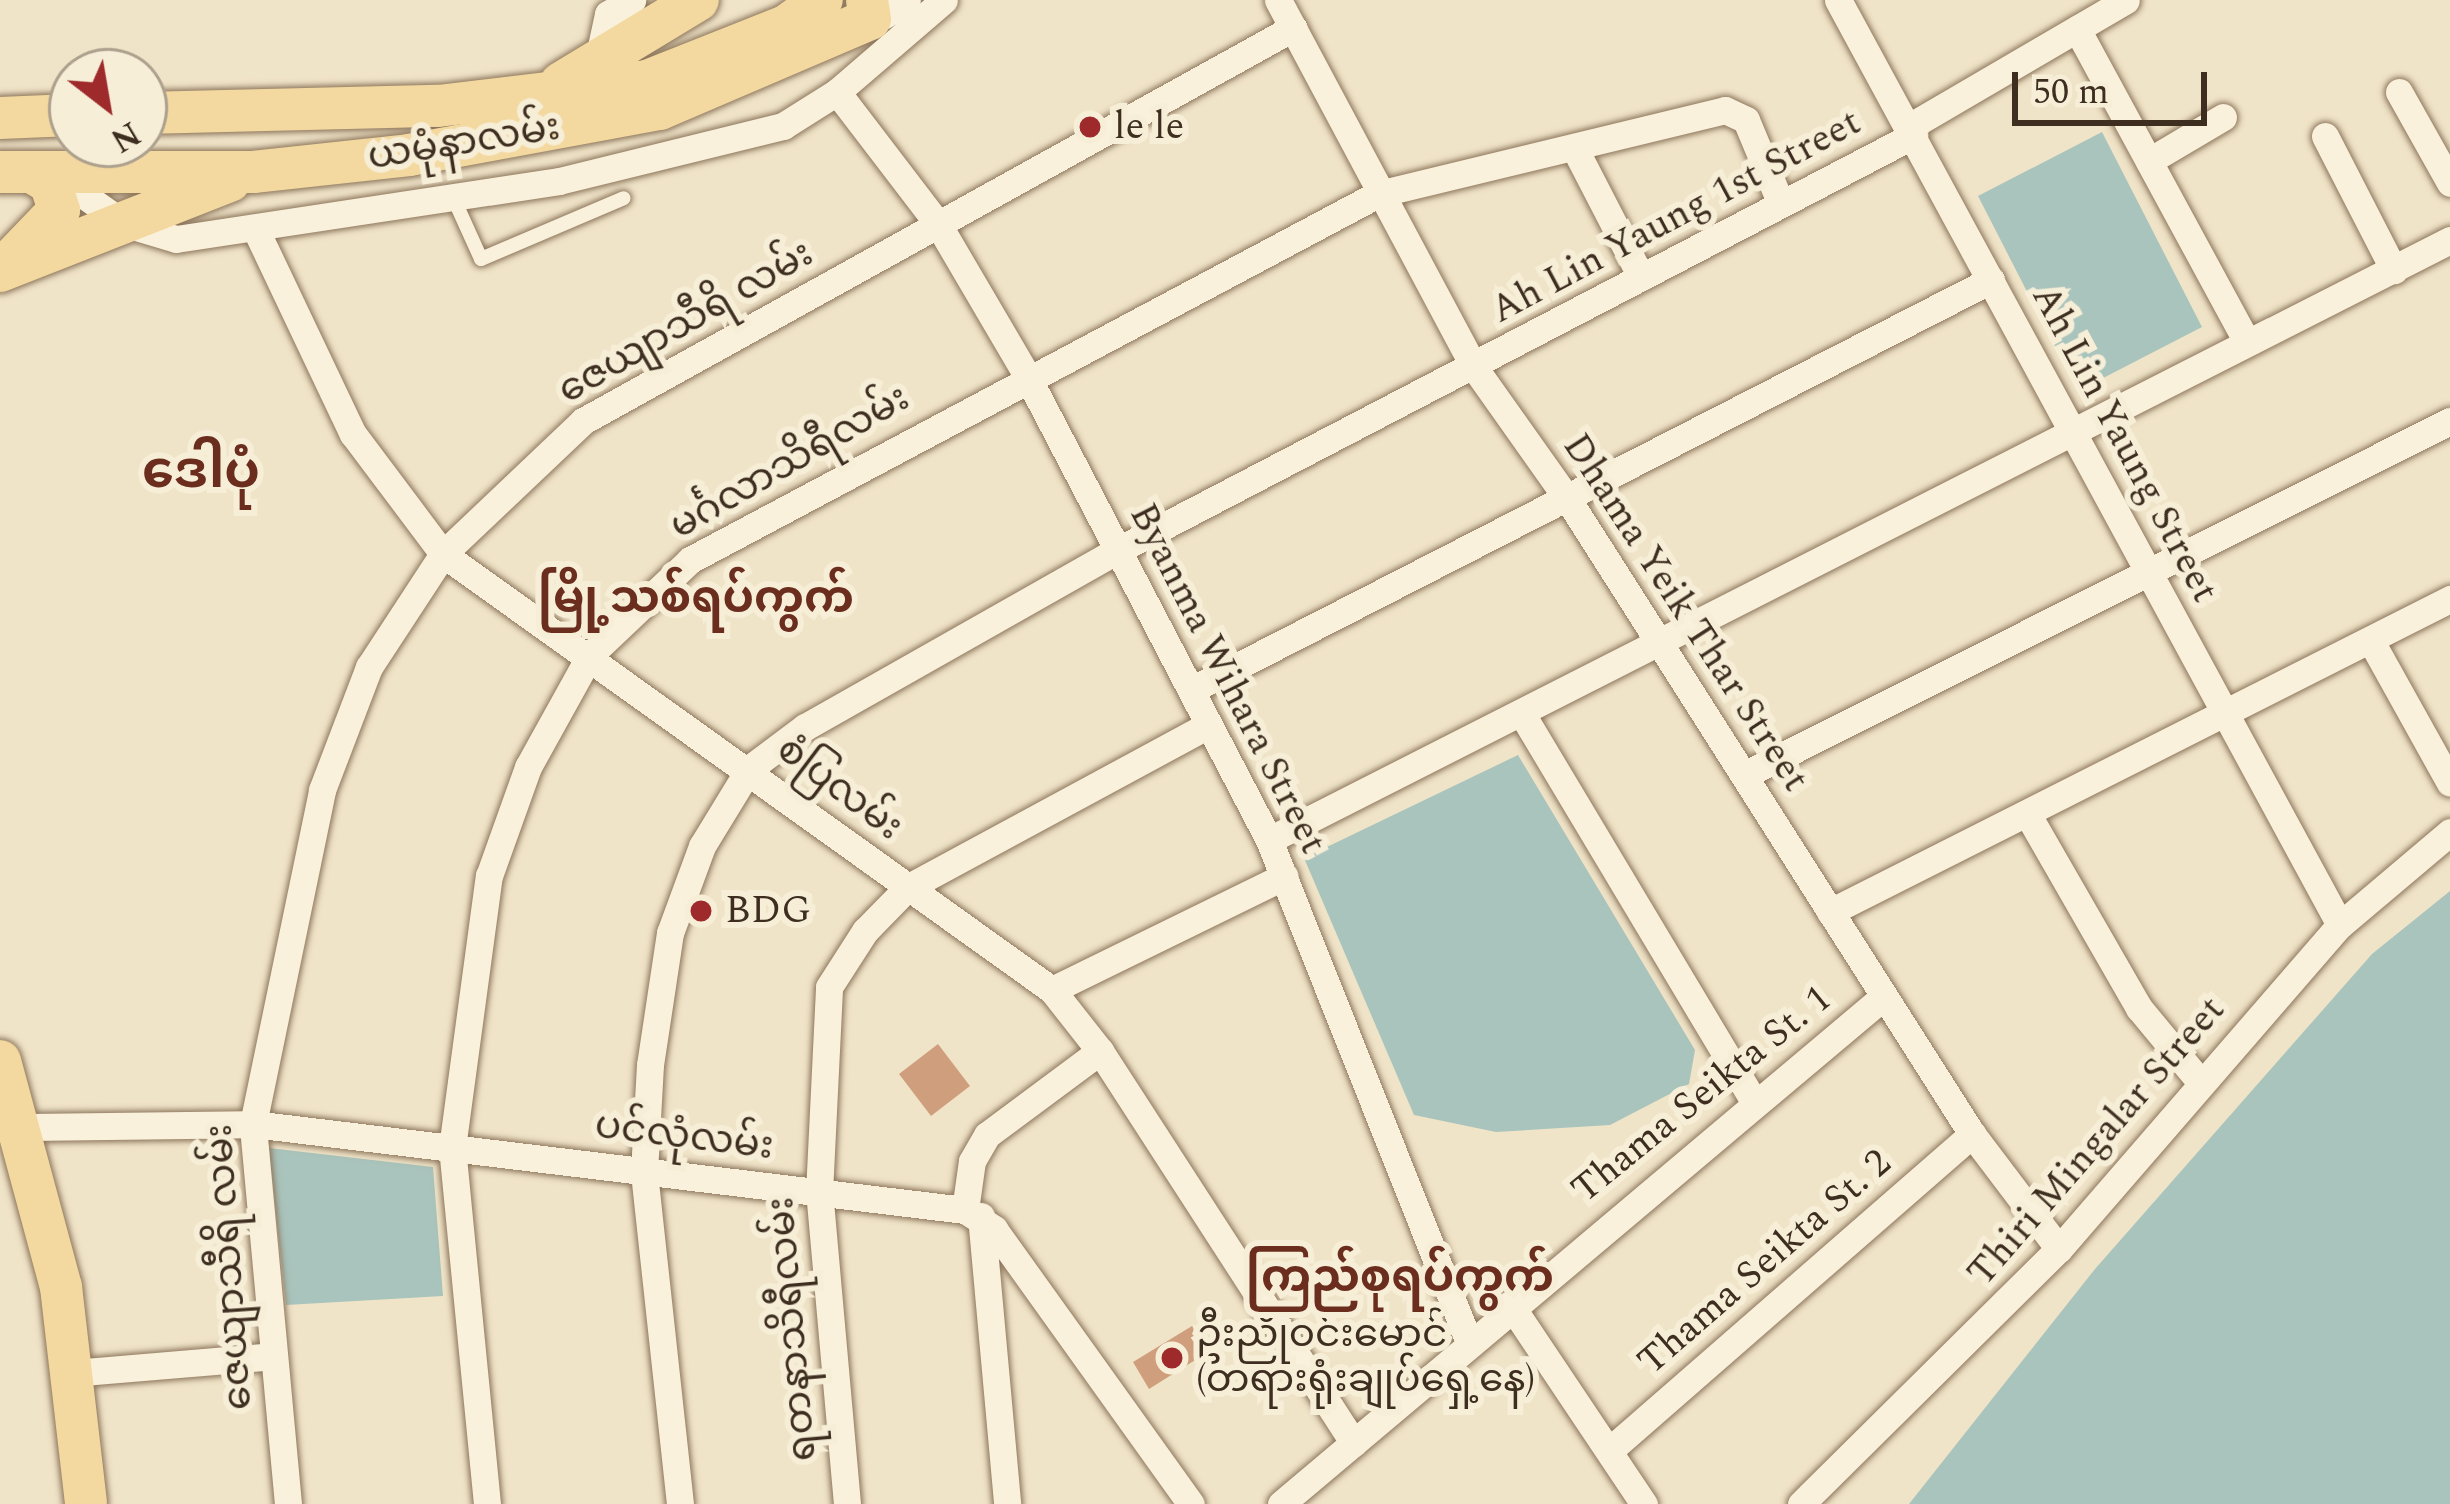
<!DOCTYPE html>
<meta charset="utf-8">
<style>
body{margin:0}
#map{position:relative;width:2450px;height:1504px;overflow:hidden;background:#f0e4c8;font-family:Spectral,"Noto Sans Myanmar",serif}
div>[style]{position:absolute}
.water>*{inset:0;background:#a9c4bc}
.building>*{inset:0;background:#cf9f7d}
.roads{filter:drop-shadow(0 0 3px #8d765c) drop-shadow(0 0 3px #8d765c)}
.service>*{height:14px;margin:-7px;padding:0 7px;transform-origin:7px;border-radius:7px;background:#faf1dc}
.minor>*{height:27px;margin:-13.5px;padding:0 13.5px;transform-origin:13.5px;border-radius:13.5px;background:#faf1dc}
.secondary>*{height:36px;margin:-18px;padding:0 18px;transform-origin:18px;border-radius:18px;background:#faf1dc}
.primary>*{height:42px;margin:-21px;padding:0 21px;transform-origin:21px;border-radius:21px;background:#f3d9a0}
.dots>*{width:33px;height:33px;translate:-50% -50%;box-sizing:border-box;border:6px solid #f7eed8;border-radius:50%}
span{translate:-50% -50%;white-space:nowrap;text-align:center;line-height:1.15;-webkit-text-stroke:12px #f7eed8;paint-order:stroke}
.poi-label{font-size:39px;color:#3d2e20}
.left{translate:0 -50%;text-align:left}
.street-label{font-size:39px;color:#3d2e20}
.quarter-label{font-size:45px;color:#6b2e1e;font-weight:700}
.district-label{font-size:51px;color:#6b2e1e;font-weight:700}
.north{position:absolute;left:48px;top:48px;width:120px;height:120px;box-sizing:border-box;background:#f7eed8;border:3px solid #ada18e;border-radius:50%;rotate:149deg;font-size:33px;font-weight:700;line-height:48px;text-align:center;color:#3d2e20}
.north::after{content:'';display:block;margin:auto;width:42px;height:54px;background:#9e2a2b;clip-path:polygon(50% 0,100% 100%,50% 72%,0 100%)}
.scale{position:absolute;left:2012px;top:72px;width:195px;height:54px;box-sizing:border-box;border:6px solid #3d2e20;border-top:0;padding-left:15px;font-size:36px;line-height:42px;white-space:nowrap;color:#3d2e20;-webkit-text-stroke:9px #f7eed8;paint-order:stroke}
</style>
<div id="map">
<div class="water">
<i style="clip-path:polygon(2102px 132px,2202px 327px,2078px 391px,1978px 196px)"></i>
<i style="clip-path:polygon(1518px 755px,1695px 1050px,1689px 1084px,1610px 1125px,1496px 1132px,1414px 1115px,1304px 858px)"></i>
<i style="clip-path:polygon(2450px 891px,2450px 1504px,1909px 1504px,2095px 1269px,2372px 954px)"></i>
<i style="clip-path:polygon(269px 1148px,433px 1167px,443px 1296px,286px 1305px)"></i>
</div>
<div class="building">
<i style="clip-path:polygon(938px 1044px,970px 1086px,931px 1116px,899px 1074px)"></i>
<i style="clip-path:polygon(1192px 1326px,1208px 1352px,1149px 1389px,1133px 1362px)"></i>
</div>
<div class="roads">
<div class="service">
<i style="left:453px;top:197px;width:68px;rotate:65.7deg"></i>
<i style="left:481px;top:259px;width:155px;rotate:-23.1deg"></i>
</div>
<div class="minor">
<i style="left:1278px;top:0;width:416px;rotate:61.9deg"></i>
<i style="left:1474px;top:367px;width:164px;rotate:54.7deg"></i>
<i style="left:1569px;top:501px;width:750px;rotate:57.52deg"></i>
<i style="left:1972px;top:1134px;width:144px;rotate:52.9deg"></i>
<i style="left:1838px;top:0;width:1052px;rotate:61.51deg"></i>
<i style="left:2077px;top:29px;width:352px;rotate:61.5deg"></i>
<i style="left:597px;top:65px;width:52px;rotate:-77.8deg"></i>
<i style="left:608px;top:14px;width:28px;rotate:-30deg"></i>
<i style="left:837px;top:92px;width:166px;rotate:52.6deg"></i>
<i style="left:938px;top:224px;width:174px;rotate:59.6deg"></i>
<i style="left:1026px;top:374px;width:526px;rotate:62.46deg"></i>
<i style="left:1269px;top:840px;width:540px;rotate:68.28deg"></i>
<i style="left:2399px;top:92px;width:104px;rotate:60.7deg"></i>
<i style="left:1909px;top:127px;width:251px;rotate:-30.3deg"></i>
<i style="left:2325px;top:136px;width:151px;rotate:62.8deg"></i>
<i style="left:1576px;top:151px;width:142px;rotate:62.7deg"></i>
<i style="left:2149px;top:161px;width:86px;rotate:-30.7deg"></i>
<i style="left:51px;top:172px;width:88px;rotate:35.3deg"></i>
<i style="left:123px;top:223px;width:55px;rotate:16.8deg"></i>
<i style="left:176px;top:239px;width:387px;rotate:-8.6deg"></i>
<i style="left:559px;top:181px;width:231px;rotate:-13.8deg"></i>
<i style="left:783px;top:126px;width:64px;rotate:-32.2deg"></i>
<i style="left:837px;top:92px;width:141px;rotate:-40.7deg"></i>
<i style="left:255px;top:228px;width:228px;rotate:64.6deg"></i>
<i style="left:353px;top:434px;width:150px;rotate:53.1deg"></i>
<i style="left:443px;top:554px;width:749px;rotate:35.6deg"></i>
<i style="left:1052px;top:990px;width:78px;rotate:51.8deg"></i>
<i style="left:1100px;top:1051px;width:467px;rotate:57.1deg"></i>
<i style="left:2371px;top:641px;width:162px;rotate:60.9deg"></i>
<i style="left:1191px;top:690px;width:899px;rotate:-27.14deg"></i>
<i style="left:1522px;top:714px;width:452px;rotate:59.1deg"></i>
<i style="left:1744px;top:775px;width:790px;rotate:-26.63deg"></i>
<i style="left:2028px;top:815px;width:223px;rotate:60.1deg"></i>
<i style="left:2139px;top:1008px;width:97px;rotate:50.4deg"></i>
<i style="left:1269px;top:840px;width:1325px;rotate:-26.93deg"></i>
<i style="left:1830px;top:912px;width:695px;rotate:-26.79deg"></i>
<i style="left:1052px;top:990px;width:259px;rotate:-26.1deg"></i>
<i style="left:22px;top:1127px;width:231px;rotate:-0.7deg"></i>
<i style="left:253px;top:1124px;width:717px;rotate:6.89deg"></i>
<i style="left:965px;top:1210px;width:35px;rotate:33deg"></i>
<i style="left:994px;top:1229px;width:338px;rotate:54.4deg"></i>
<i style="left:965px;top:1210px;width:49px;rotate:-81.9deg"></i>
<i style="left:972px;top:1161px;width:30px;rotate:-60deg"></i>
<i style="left:987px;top:1135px;width:141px;rotate:-36.6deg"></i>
<i style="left:981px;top:1216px;width:289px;rotate:84.8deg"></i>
<i style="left:1510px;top:1304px;width:241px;rotate:56.2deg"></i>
<i style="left:72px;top:1373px;width:202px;rotate:-4.8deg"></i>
<i style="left:1610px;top:1450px;width:481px;rotate:-41.1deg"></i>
<i style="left:288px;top:1504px;width:382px;rotate:-95.3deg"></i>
<i style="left:253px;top:1124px;width:341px;rotate:-78.3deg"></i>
<i style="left:322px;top:790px;width:132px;rotate:-69.1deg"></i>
<i style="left:369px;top:667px;width:135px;rotate:-56.8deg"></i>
<i style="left:443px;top:554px;width:193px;rotate:-43.5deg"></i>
<i style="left:583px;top:421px;width:812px;rotate:-28.97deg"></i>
<i style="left:487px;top:1504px;width:358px;rotate:-95.6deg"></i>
<i style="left:452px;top:1148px;width:275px;rotate:-82.3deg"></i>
<i style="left:489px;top:876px;width:116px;rotate:-70.3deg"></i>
<i style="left:528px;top:767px;width:128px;rotate:-61deg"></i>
<i style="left:590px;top:655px;width:138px;rotate:-43.5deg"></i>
<i style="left:690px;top:560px;width:779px;rotate:-28.01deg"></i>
<i style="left:1378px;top:194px;width:357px;rotate:-13.6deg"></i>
<i style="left:1725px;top:110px;width:23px;rotate:25deg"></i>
<i style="left:1746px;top:120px;width:91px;rotate:67.4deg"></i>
<i style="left:680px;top:1504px;width:334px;rotate:-96.2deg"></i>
<i style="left:644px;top:1172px;width:107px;rotate:-86.8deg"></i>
<i style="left:650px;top:1065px;width:134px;rotate:-81.4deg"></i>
<i style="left:670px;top:933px;width:93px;rotate:-69.8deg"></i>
<i style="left:702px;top:846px;width:90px;rotate:-58.6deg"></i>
<i style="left:749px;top:769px;width:70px;rotate:-36.9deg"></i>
<i style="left:805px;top:727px;width:360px;rotate:-29.5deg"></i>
<i style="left:1118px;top:550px;width:898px;rotate:-27.54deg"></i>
<i style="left:847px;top:1504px;width:312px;rotate:-95.1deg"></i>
<i style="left:819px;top:1193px;width:206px;rotate:-87.2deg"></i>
<i style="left:829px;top:987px;width:67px;rotate:-57.3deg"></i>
<i style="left:865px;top:931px;width:60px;rotate:-45.7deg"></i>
<i style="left:907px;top:888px;width:343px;rotate:-28.4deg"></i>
<i style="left:1281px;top:1504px;width:787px;rotate:-40.1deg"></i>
<i style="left:1801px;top:1504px;width:363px;rotate:-44.7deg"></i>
<i style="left:2059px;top:1249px;width:429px;rotate:-49.1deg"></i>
<i style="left:2340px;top:925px;width:144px;rotate:-40.2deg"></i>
</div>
<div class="secondary">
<i style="left:870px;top:19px;width:38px;rotate:-30deg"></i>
</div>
<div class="primary">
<i style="left:561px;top:83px;width:160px;rotate:-31.2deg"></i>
<i style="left:144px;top:113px;width:294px;rotate:-1.4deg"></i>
<i style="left:438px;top:106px;width:210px;rotate:-6.8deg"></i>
<i style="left:647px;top:81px;width:149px;rotate:-21.6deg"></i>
<i style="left:786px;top:26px;width:44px;rotate:-35.8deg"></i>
<i style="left:0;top:118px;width:72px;rotate:-2.4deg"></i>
<i style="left:0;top:172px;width:253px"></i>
<i style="left:253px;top:172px;width:157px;rotate:-6.2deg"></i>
<i style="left:409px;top:155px;width:255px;rotate:-10.4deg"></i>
<i style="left:660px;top:109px;width:228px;rotate:-23.2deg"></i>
<i style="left:870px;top:19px;width:19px;rotate:-99deg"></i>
<i style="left:12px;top:259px;width:68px;rotate:-46.2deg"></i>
<i style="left:59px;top:210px;width:28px;rotate:-108deg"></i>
<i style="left:50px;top:183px;width:21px;rotate:-149deg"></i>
<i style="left:0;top:271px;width:247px;rotate:-21.4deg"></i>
<i style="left:0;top:1061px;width:234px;rotate:74.9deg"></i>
<i style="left:61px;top:1287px;width:218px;rotate:83.4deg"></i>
</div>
</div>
<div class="dots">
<i style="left:1090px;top:127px;background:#9e2a2b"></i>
<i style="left:701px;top:911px;background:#9e2a2b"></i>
<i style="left:1172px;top:1358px;background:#9e2a2b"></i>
</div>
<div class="poi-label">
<span class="left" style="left:1114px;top:127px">le le</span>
<span class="left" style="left:725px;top:911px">BDG</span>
<span class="left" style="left:1196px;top:1358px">ဦးညိုဝင်းမောင်<br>(တရားရုံးချုပ်ရှေ့နေ)</span>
</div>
<div class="street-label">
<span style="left:464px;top:143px;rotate:-9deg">ယမုံနာလမ်း</span>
<span style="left:1676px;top:217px;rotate:-28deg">Ah Lin Yaung 1st Street</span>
<span style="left:686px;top:323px;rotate:-30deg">ဇေယျာသီရိ လမ်း</span>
<span style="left:2124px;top:444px;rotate:62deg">Ah Lin Yaung Street</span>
<span style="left:790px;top:463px;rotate:-30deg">မင်္ဂလာသိရီလမ်း</span>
<span style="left:1685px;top:613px;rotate:57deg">Dhama Yeik Thar Street</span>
<span style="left:1227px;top:679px;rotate:63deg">Byanma Wihara Street</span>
<span style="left:839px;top:789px;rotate:37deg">စံပြလမ်း</span>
<span style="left:1702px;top:1095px;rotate:-39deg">Thama Seikta St. 1</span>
<span style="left:684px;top:1137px;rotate:7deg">ပင်လုံလမ်း</span>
<span style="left:2097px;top:1142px;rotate:-49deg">Thiri Mingalar Street</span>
<span style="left:1765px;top:1263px;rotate:-41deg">Thama Seikta St. 2</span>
<span style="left:230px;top:1267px;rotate:-94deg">ဇေယျာသီရိ လမ်း</span>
<span style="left:793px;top:1329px;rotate:-95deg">ရတနာသိရီလမ်း</span>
</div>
<div class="quarter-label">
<span style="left:696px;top:599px">မြို့သစ်ရပ်ကွက်</span>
<span style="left:1400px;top:1278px">ကြည်စုရပ်ကွက်</span>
</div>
<div class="district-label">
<span style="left:201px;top:472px">ဒေါပုံ</span>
</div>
<div class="north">N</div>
<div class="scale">50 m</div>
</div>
